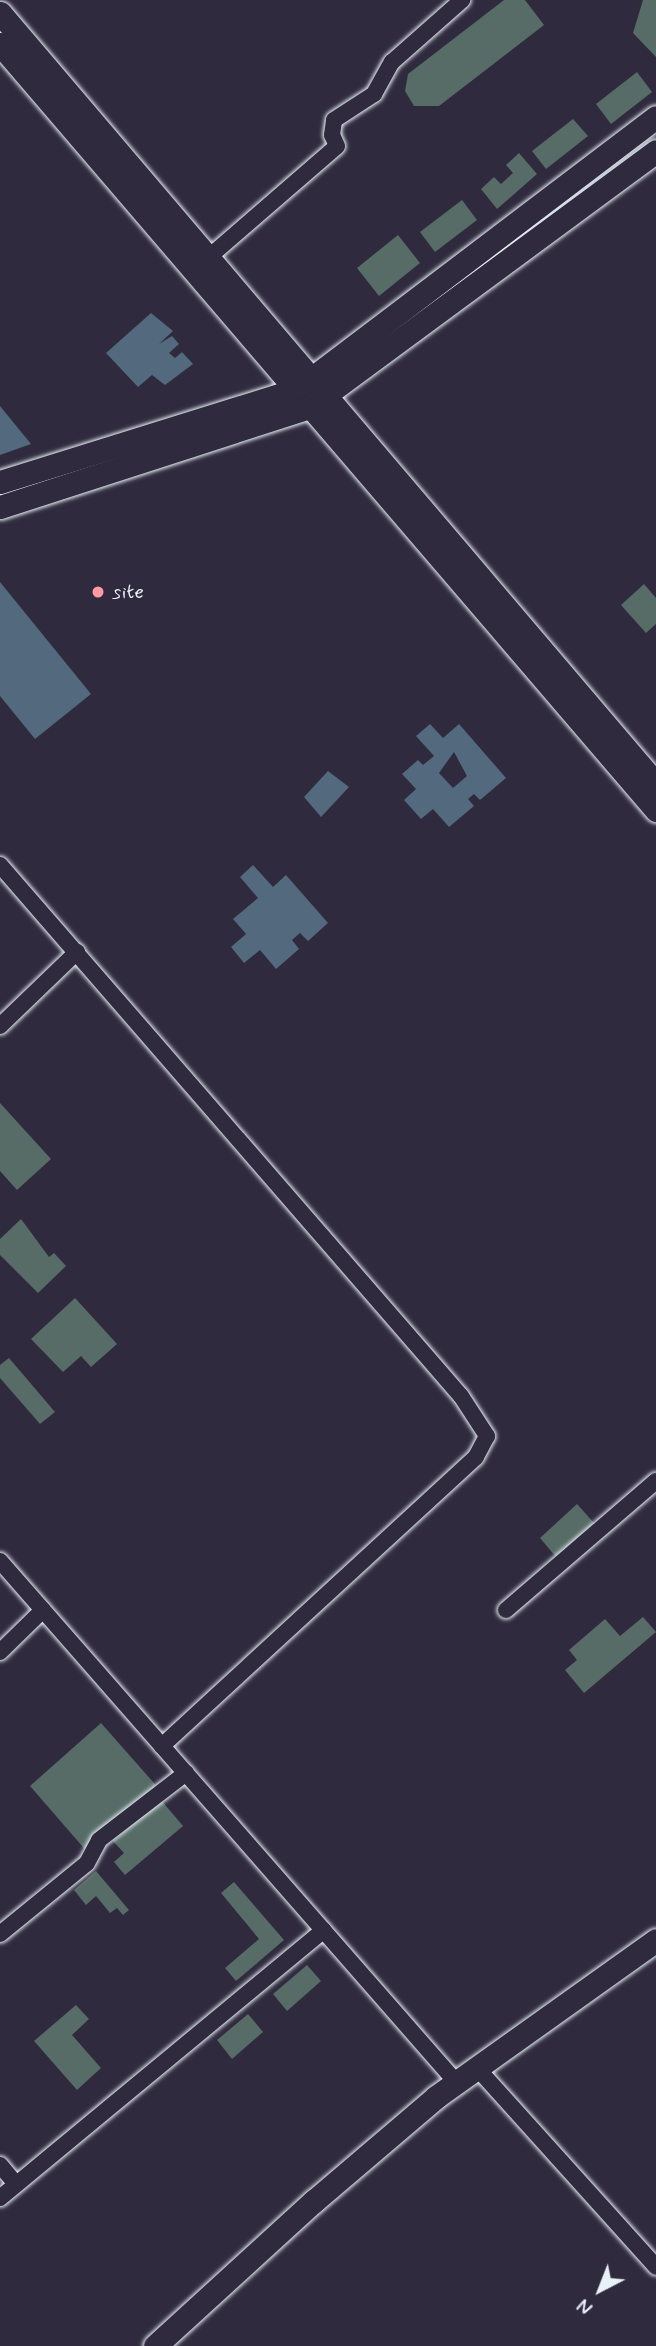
<!DOCTYPE html>
<style>
body{margin:0}
#map{position:relative;width:656px;height:2346px;overflow:hidden;background:#2f2a3d;font-family:Mynerve,sans-serif}
div>[style]{position:absolute}
.green>*{inset:0;background:#576c67}
.water>*{inset:0;background:#53697e}
.roads{filter:drop-shadow(0 0 2px #e8f1f8) drop-shadow(0 0 2px #e8f1f8)}
.street>*{height:16px;margin:-8px;padding:0 8px;transform-origin:8px;border-radius:8px;background:#2f2a3d}
.secondary>*{height:23px;margin:-11.5px;padding:0 11.5px;transform-origin:11.5px;border-radius:11.5px;background:#2f2a3d}
.dots>*{width:19px;height:19px;translate:-50% -50%;box-sizing:border-box;border:4px solid #2f2a3d;border-radius:50%}
span{translate:-50% -50%;white-space:nowrap;text-align:center;line-height:1.15;-webkit-text-stroke:5px #2f2a3d;paint-order:stroke}
.poi-label{font-size:21px;color:#e8f1f8}
.left{translate:0 -50%;text-align:left}
.north{position:absolute;left:565px;top:2255px;width:70px;height:70px;-webkit-text-stroke:5px #2f2a3d;paint-order:stroke;rotate:222deg;font-size:19px;font-weight:700;line-height:28px;text-align:center;color:#e8f1f8}
.north::after{content:'';display:block;margin:auto;width:24px;height:32px;background:#e8f1f8;clip-path:polygon(50% 0,100% 100%,50% 72%,0 100%)}
</style>
<div id="map">
<div class="green">
<i style="clip-path:polygon(504px 0,525px 0,544px 25px,439px 106px,414px 106px,405px 91px,408px 74px)"></i>
<i style="clip-path:polygon(643px 0,656px 0,656px 57px,633px 33px)"></i>
<i style="clip-path:polygon(637px 72px,652px 92px,611px 124px,596px 104px)"></i>
<i style="clip-path:polygon(573px 119px,588px 136px,546px 169px,532px 151px)"></i>
<i style="clip-path:polygon(519px 153px,537px 174px,497px 209px,481px 189px,494px 177px,501px 184px,513px 173px,506px 165px)"></i>
<i style="clip-path:polygon(462px 200px,477px 220px,435px 252px,420px 232px)"></i>
<i style="clip-path:polygon(398px 235px,420px 263px,379px 296px,357px 268px)"></i>
<i style="clip-path:polygon(644px 584px,656px 598px,656px 624px,646px 633px,621px 605px)"></i>
<i style="clip-path:polygon(0 1103px,51px 1159px,17px 1190px,0 1171px)"></i>
<i style="clip-path:polygon(21px 1219px,49px 1257px,54px 1253px,66px 1266px,38px 1293px,0 1255px,0 1239px)"></i>
<i style="clip-path:polygon(75px 1298px,117px 1344px,91px 1367px,81px 1356px,63px 1372px,31px 1339px)"></i>
<i style="clip-path:polygon(9px 1358px,55px 1412px,40px 1424px,0 1378px,0 1365px)"></i>
<i style="clip-path:polygon(577px 1504px,594px 1523px,556px 1557px,540px 1538px)"></i>
<i style="clip-path:polygon(643px 1617px,656px 1632px,584px 1693px,565px 1670px,577px 1660px,569px 1650px,605px 1619px,620px 1636px)"></i>
<i style="clip-path:polygon(101px 1723px,161px 1791px,89px 1854px,30px 1786px)"></i>
<i style="clip-path:polygon(161px 1800px,183px 1826px,125px 1875px,114px 1862px,124px 1853px,113px 1841px)"></i>
<i style="clip-path:polygon(96px 1871px,129px 1910px,123px 1915px,117px 1908px,110px 1913px,96px 1896px,86px 1905px,74px 1890px)"></i>
<i style="clip-path:polygon(234px 1882px,284px 1940px,236px 1981px,225px 1968px,259px 1939px,221px 1893px)"></i>
<i style="clip-path:polygon(307px 1965px,321px 1981px,287px 2011px,273px 1994px)"></i>
<i style="clip-path:polygon(76px 2005px,89px 2019px,72px 2035px,101px 2068px,77px 2090px,34px 2041px)"></i>
<i style="clip-path:polygon(248px 2014px,263px 2032px,232px 2059px,217px 2040px)"></i>
</div>
<div class="water">
<i style="clip-path:polygon(151px 313px,173px 331px,159px 344px,172px 336px,179px 344px,169px 353px,175px 358px,182px 352px,193px 364px,165px 385px,152px 375px,138px 387px,106px 353px)"></i>
<i style="clip-path:polygon(0 406px,31px 444px,0 455px)"></i>
<i style="clip-path:polygon(0 582px,91px 694px,35px 739px,0 696px)"></i>
<i style="clip-path:polygon(evenodd,430px 724px,443px 738px,459px 724px,506px 778px,480px 800px,474px 794px,468px 799px,474px 806px,449px 827px,433px 809px,421px 819px,404px 800px,416px 789px,402px 774px,418px 760px,423px 765px,434px 756px,416px 736px,430px 724px,454px 752px,467px 776px,453px 788px,439px 773px,454px 752px)"></i>
<i style="clip-path:polygon(328px 771px,349px 787px,321px 817px,304px 797px)"></i>
<i style="clip-path:polygon(253px 865px,273px 887px,286px 875px,328px 923px,308px 941px,300px 933px,292px 940px,299px 949px,276px 969px,260px 950px,244px 963px,231px 947px,246px 934px,233px 919px,258px 898px,240px 877px)"></i>
</div>
<div class="roads">
<div class="street">
<i style="left:209px;top:257px;width:169px;rotate:-40.9deg"></i>
<i style="left:337px;top:146px;width:12px;rotate:-114deg"></i>
<i style="left:332px;top:135px;width:15px;rotate:-82deg"></i>
<i style="left:334px;top:120px;width:48px;rotate:-33deg"></i>
<i style="left:374px;top:94px;width:37px;rotate:-61deg"></i>
<i style="left:392px;top:62px;width:94px;rotate:-41.5deg"></i>
<i style="left:0;top:865px;width:703px;rotate:49.04deg"></i>
<i style="left:461px;top:1396px;width:48px;rotate:57deg"></i>
<i style="left:487px;top:1436px;width:24px;rotate:118deg"></i>
<i style="left:476px;top:1457px;width:427px;rotate:137.4deg"></i>
<i style="left:0;top:1026px;width:107px;rotate:-43.9deg"></i>
<i style="left:0;top:1561px;width:694px;rotate:48.8deg"></i>
<i style="left:506px;top:1610px;width:198px;rotate:-40.7deg"></i>
<i style="left:0;top:1652px;width:60px;rotate:-44.3deg"></i>
<i style="left:0;top:1934px;width:112px;rotate:-39.2deg"></i>
<i style="left:87px;top:1863px;width:26px;rotate:-62deg"></i>
<i style="left:99px;top:1840px;width:110px;rotate:-37.6deg"></i>
<i style="left:478px;top:2069px;width:266px;rotate:48deg"></i>
<i style="left:0;top:2165px;width:25px;rotate:50deg"></i>
<i style="left:0;top:2198px;width:420px;rotate:-39.6deg"></i>
</div>
<div class="secondary">
<i style="left:0;top:13px;width:1012px;rotate:49.61deg"></i>
<i style="left:0;top:44px;width:1009px;rotate:49.42deg"></i>
<i style="left:0;top:482px;width:295px;rotate:-17.3deg"></i>
<i style="left:282px;top:394px;width:33px;rotate:-27deg"></i>
<i style="left:311px;top:379px;width:433px;rotate:-37.2deg"></i>
<i style="left:0;top:507px;width:325px;rotate:-17.9deg"></i>
<i style="left:309px;top:407px;width:431px;rotate:-36.4deg"></i>
<i style="left:155px;top:2346px;width:215px;rotate:-42.4deg"></i>
<i style="left:314px;top:2201px;width:160px;rotate:-40.4deg"></i>
<i style="left:436px;top:2097px;width:270px;rotate:-35.5deg"></i>
</div>
</div>
<div class="dots">
<i style="left:98px;top:592px;background:#ff9aa2"></i>
</div>
<div class="poi-label">
<span class="left" style="left:112px;top:592px">site</span>
</div>
<div class="north">N</div>
</div>
